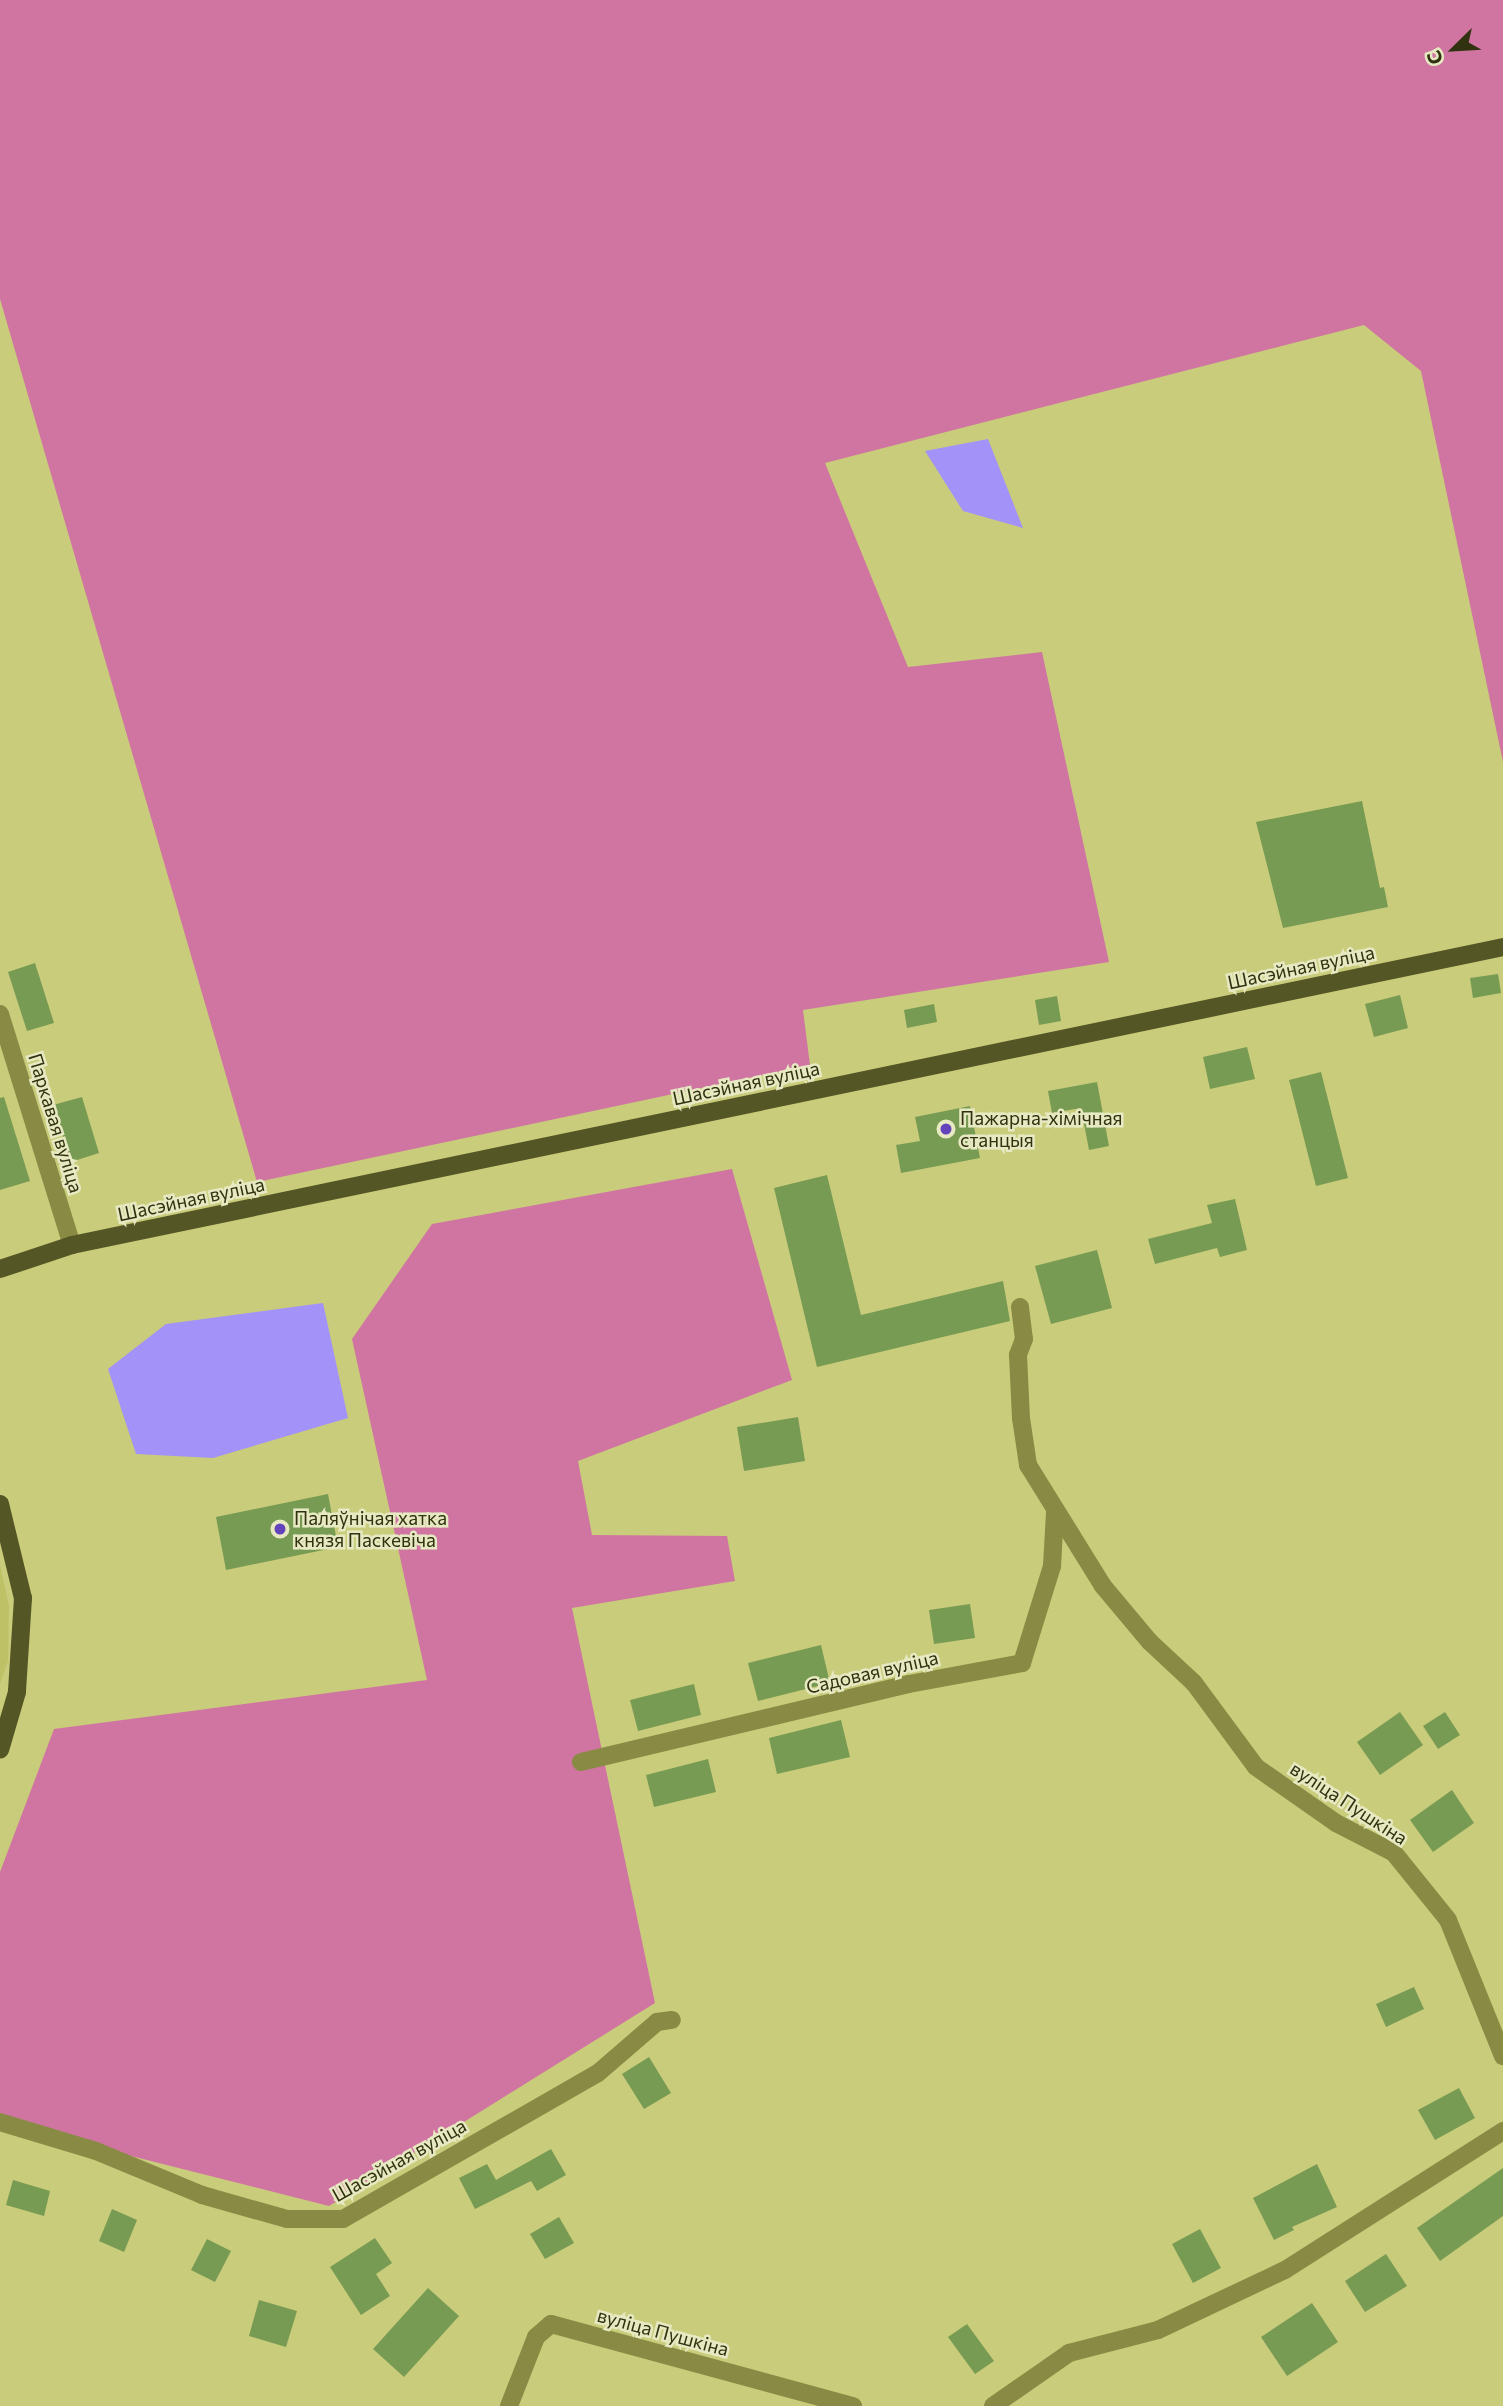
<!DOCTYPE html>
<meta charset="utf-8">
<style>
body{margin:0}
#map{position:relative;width:1503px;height:2406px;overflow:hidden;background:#c9cc7a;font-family:Commissioner,sans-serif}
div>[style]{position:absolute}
.built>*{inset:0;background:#bec166}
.green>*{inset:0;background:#d075a2}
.water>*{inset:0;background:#a392f8}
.building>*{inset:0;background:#789b54}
.minor>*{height:18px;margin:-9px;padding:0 9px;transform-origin:9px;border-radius:9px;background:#898b45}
.major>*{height:18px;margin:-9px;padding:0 9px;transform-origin:9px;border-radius:9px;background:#555625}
.dots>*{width:19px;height:19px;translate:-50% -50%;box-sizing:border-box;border:4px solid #e7e9c2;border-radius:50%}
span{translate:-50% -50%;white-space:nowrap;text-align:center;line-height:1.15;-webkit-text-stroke:5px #e7e9c2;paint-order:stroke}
.street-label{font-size:19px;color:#313210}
.poi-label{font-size:19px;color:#313210}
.left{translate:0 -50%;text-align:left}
.north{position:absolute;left:1419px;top:14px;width:70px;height:70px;-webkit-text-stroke:5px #e7e9c2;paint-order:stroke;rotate:246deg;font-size:19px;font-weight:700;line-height:28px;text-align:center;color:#313210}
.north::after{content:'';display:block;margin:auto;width:24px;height:32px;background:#313210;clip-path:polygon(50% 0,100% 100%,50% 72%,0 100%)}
</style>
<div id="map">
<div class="built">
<i style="clip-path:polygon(0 1565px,9px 1606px,8px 1661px,0 1684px)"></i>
</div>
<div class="green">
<i style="clip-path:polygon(0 0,1503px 0,1503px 762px,1421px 371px,1364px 325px,825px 463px,908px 667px,1042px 652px,1109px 962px,803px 1010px,810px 1065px,257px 1182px,0 299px)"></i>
<i style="clip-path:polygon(732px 1169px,792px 1380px,578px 1461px,592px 1535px,727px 1536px,735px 1581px,572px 1608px,655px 2003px,329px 2206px,0 2123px,0 1872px,54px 1729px,427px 1680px,352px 1339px,432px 1224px)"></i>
</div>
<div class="water">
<i style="clip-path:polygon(988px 439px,1023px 528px,963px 511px,925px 451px)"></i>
<i style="clip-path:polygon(323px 1303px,348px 1418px,213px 1458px,136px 1454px,108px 1369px,166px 1324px)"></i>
</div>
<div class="building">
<i style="clip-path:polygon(1362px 801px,1380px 888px,1384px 887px,1388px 907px,1283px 928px,1256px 822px)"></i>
<i style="clip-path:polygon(35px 963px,54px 1023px,27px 1031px,8px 972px)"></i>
<i style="clip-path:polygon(1498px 974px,1501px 993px,1473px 998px,1470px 978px)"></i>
<i style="clip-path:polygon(1400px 995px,1408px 1028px,1374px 1037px,1365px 1004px)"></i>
<i style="clip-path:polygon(1057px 996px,1061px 1021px,1039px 1025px,1035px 1000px)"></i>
<i style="clip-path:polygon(934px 1004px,937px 1022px,907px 1028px,904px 1010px)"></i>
<i style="clip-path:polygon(1247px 1047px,1255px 1079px,1210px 1089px,1203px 1057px)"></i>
<i style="clip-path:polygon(1321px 1072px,1348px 1178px,1316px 1186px,1289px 1080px)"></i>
<i style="clip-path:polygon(1097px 1082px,1109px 1146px,1089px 1150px,1081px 1108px,1052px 1113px,1048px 1091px)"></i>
<i style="clip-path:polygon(4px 1097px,30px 1181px,0 1190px,0 1098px)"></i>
<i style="clip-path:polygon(82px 1097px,99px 1153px,71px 1162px,53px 1105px)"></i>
<i style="clip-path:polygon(970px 1106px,980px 1158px,901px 1173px,896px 1145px,920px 1141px,915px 1117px)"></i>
<i style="clip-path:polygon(827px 1175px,861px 1315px,1003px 1281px,1010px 1321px,817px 1367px,774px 1188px)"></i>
<i style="clip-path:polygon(1235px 1199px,1247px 1250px,1220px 1257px,1217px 1248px,1155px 1264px,1148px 1239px,1212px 1223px,1207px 1205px)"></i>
<i style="clip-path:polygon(1097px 1250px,1112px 1308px,1051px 1324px,1035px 1266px)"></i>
<i style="clip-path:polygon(798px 1417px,805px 1461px,744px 1471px,737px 1427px)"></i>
<i style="clip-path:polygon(328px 1494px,338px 1547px,226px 1570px,216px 1517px)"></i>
<i style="clip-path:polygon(970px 1604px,975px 1638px,934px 1644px,929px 1610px)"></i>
<i style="clip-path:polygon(821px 1645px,830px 1683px,758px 1701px,748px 1663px)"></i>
<i style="clip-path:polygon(694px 1684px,701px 1715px,638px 1731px,630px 1700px)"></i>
<i style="clip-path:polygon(1400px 1712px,1423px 1745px,1380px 1775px,1357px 1742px)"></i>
<i style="clip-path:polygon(1445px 1712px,1460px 1735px,1438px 1749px,1423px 1726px)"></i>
<i style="clip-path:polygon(841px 1720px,850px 1757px,777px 1774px,769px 1738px)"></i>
<i style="clip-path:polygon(708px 1759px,716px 1792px,654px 1807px,646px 1775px)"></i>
<i style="clip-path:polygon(1452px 1790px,1474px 1823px,1433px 1852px,1410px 1820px)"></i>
<i style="clip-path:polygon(1414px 1987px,1424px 2009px,1386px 2027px,1376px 2004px)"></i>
<i style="clip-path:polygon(649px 2057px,671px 2093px,644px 2109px,622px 2074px)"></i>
<i style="clip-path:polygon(1459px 2088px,1475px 2118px,1435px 2140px,1418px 2110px)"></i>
<i style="clip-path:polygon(551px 2149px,566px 2175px,537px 2191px,531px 2181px,475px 2209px,459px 2178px,487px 2164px,496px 2180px)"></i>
<i style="clip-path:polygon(1317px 2164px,1337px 2207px,1292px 2227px,1294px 2230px,1274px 2240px,1253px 2198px)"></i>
<i style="clip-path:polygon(1503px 2168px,1503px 2216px,1440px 2261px,1417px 2228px)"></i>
<i style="clip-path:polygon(13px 2180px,50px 2191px,44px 2216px,6px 2205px)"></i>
<i style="clip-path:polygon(112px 2209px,137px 2220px,124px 2252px,99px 2241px)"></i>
<i style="clip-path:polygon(559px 2217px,574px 2243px,545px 2259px,530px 2234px)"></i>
<i style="clip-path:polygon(1200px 2229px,1221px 2268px,1193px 2283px,1172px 2244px)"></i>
<i style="clip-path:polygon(375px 2238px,392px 2263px,376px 2274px,390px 2296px,361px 2315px,330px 2267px)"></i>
<i style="clip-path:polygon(207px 2239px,231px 2251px,215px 2282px,191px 2270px)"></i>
<i style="clip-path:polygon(1386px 2254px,1407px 2286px,1365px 2312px,1345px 2281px)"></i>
<i style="clip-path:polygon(428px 2288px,459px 2316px,404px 2377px,373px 2349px)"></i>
<i style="clip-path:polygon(259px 2300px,297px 2311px,286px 2347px,249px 2336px)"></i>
<i style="clip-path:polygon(1312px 2303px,1338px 2342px,1287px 2376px,1261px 2337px)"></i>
<i style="clip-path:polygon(967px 2324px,994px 2361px,975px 2374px,948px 2337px)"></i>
</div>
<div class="minor">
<i style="left:0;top:1014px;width:242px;rotate:72.7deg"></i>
<i style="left:1020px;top:1307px;width:32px;rotate:83deg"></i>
<i style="left:1024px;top:1339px;width:17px;rotate:111deg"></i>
<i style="left:1018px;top:1355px;width:63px;rotate:87.3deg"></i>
<i style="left:1021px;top:1418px;width:48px;rotate:81.5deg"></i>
<i style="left:1028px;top:1465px;width:142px;rotate:58.2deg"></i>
<i style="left:1103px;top:1586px;width:73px;rotate:50deg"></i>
<i style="left:1150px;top:1642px;width:60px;rotate:43deg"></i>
<i style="left:1194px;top:1683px;width:104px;rotate:53.6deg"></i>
<i style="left:1256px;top:1767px;width:98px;rotate:35deg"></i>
<i style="left:1336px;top:1823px;width:65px;rotate:27.3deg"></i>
<i style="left:1394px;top:1853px;width:86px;rotate:51.1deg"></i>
<i style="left:1448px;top:1920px;width:147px;rotate:68deg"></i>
<i style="left:581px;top:1762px;width:337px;rotate:-13.4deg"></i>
<i style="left:909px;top:1684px;width:115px;rotate:-10.5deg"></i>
<i style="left:1022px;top:1663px;width:102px;rotate:-72.8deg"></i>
<i style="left:1052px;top:1566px;width:54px;rotate:-86.8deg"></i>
<i style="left:0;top:2122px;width:100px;rotate:16.8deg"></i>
<i style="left:96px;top:2151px;width:115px;rotate:22.5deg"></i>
<i style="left:202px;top:2195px;width:88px;rotate:15.8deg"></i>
<i style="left:287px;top:2219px;width:56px"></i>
<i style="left:343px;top:2219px;width:294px;rotate:-29.8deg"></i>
<i style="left:598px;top:2073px;width:78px;rotate:-40.8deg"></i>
<i style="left:657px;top:2022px;width:15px;rotate:-8deg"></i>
<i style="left:509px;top:2406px;width:74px;rotate:-68.6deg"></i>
<i style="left:536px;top:2337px;width:20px;rotate:-41deg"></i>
<i style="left:551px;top:2324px;width:313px;rotate:15.2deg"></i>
<i style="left:993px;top:2406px;width:93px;rotate:-34.9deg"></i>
<i style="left:1069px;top:2353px;width:92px;rotate:-14.5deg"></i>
<i style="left:1158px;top:2330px;width:140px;rotate:-25.3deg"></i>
<i style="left:1285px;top:2270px;width:259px;rotate:-32.5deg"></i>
</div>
<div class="major">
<i style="left:0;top:1269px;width:76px;rotate:-18.4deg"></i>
<i style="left:72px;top:1245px;width:1462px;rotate:-11.76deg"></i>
<i style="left:0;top:1504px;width:97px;rotate:76.3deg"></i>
<i style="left:23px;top:1598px;width:94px;rotate:93.7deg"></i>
<i style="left:17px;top:1692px;width:60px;rotate:106.3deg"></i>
</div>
<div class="dots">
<i style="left:946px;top:1129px;background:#6343bb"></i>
<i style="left:280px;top:1529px;background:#6343bb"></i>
</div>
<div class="street-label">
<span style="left:1301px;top:967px;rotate:-12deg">Шасэйная вуліца</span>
<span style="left:746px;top:1083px;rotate:-12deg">Шасэйная вуліца</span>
<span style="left:56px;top:1123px;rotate:73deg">Паркавая вуліца</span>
<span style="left:191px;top:1199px;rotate:-12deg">Шасэйная вуліца</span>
<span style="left:872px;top:1672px;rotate:-13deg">Садовая вуліца</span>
<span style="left:1349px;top:1803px;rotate:33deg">вуліца Пушкіна</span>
<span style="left:399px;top:2160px;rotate:-29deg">Шасэйная вуліца</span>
<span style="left:663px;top:2332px;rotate:15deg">вуліца Пушкіна</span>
</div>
<div class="poi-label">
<span class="left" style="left:960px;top:1129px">Пажарна-хімічная<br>станцыя</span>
<span class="left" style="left:294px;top:1529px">Паляўнічая хатка<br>князя Паскевіча</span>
</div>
<div class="north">С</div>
</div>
